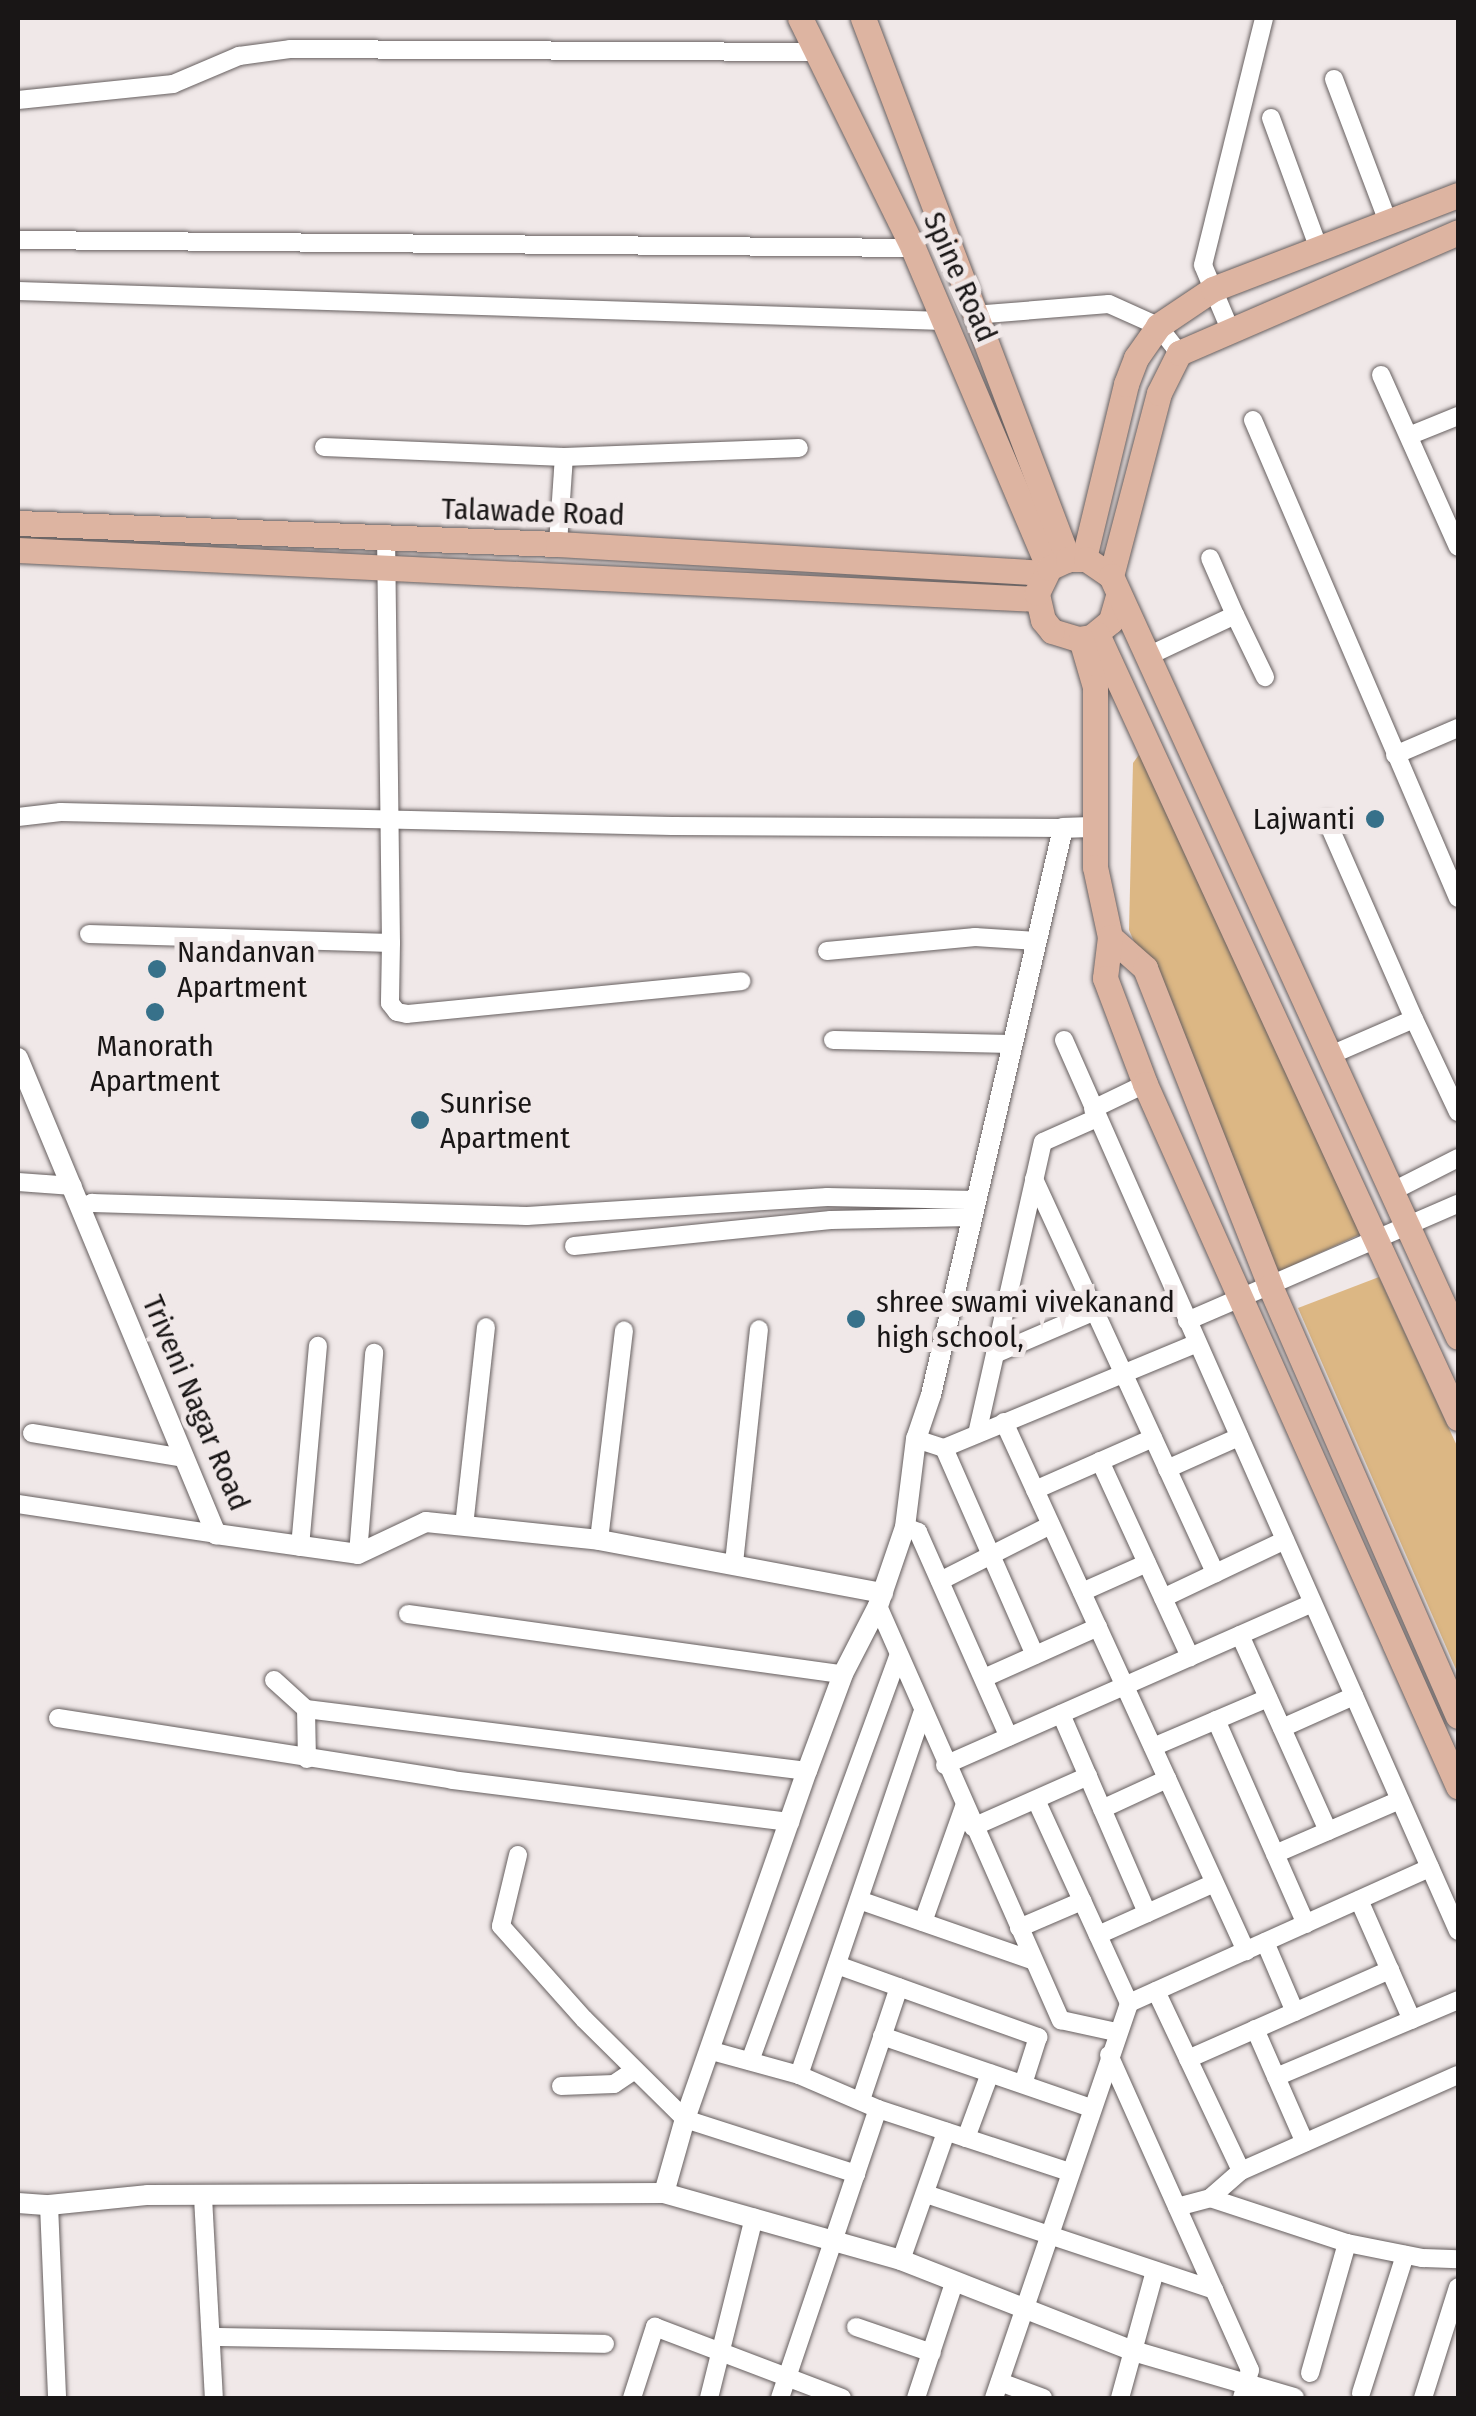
<!DOCTYPE html>
<style>
body{margin:0}
#map{position:relative;width:1476px;height:2416px;overflow:hidden;background:#f0e8e8;font-family:"Fira Sans Condensed",sans-serif}
div>[style]{position:absolute}
.green>*{inset:0;background:#dcb784}
.roads{filter:drop-shadow(0 0 2px #665f5f) drop-shadow(0 0 2px #665f5f)}
.minor>*{height:18px;margin:-9px;padding:0 9px;transform-origin:9px;border-radius:9px;background:#fff}
.tertiary>*{height:20px;margin:-10px;padding:0 10px;transform-origin:10px;border-radius:10px;background:#fff}
.primary>*{height:25px;margin:-12.5px;padding:0 12.5px;transform-origin:12.5px;border-radius:12.5px;background:#ddb4a1}
.dots>*{width:28px;height:28px;translate:-50% -50%;box-sizing:border-box;border:5px solid #f0e8e8;border-radius:50%}
span{translate:-50% -50%;white-space:nowrap;text-align:center;line-height:1.15;-webkit-text-stroke:10px #f0e8e8;paint-order:stroke}
.street-label{font-size:30px;color:#191616}
.poi-label{font-size:30px;color:#191616}
.right{translate:-100% -50%;text-align:right}
.left{translate:0 -50%;text-align:left}
.frame{position:absolute;inset:0;border:20px solid #191616;pointer-events:none}
</style>
<div id="map">
<div class="green">
<i style="clip-path:polygon(1143px 749px,1363px 1233px,1278px 1272px,1129px 930px,1133px 763px)"></i>
<i style="clip-path:polygon(1379px 1277px,1458px 1448px,1458px 1674px,1298px 1308px)"></i>
</div>
<div class="roads">
<div class="minor">
<i style="left:1334px;top:79px;width:153px;rotate:69.3deg"></i>
<i style="left:18px;top:100px;width:156px;rotate:-5.9deg"></i>
<i style="left:173px;top:84px;width:72px;rotate:-23deg"></i>
<i style="left:239px;top:56px;width:51px;rotate:-7.8deg"></i>
<i style="left:290px;top:49px;width:528px;rotate:0.33deg"></i>
<i style="left:1271px;top:118px;width:140px;rotate:69.9deg"></i>
<i style="left:18px;top:240px;width:895px;rotate:0.51deg"></i>
<i style="left:18px;top:291px;width:926px;rotate:1.86deg"></i>
<i style="left:973px;top:315px;width:136px;rotate:-4.6deg"></i>
<i style="left:1109px;top:304px;width:54px;rotate:24.2deg"></i>
<i style="left:1158px;top:326px;width:34px;rotate:52deg"></i>
<i style="left:1229px;top:327px;width:67px;rotate:-112.8deg"></i>
<i style="left:1203px;top:265px;width:254px;rotate:-76.1deg"></i>
<i style="left:1381px;top:375px;width:188px;rotate:65.9deg"></i>
<i style="left:1253px;top:420px;width:520px;rotate:66.79deg"></i>
<i style="left:1411px;top:435px;width:51px;rotate:-22deg"></i>
<i style="left:324px;top:447px;width:240px;rotate:2.4deg"></i>
<i style="left:564px;top:457px;width:235px;rotate:-2.2deg"></i>
<i style="left:558px;top:544px;width:87px;rotate:-86.1deg"></i>
<i style="left:1235px;top:615px;width:69px;rotate:64.2deg"></i>
<i style="left:1148px;top:656px;width:96px;rotate:-25.2deg"></i>
<i style="left:1235px;top:615px;width:62px;rotate:-113.7deg"></i>
<i style="left:1395px;top:755px;width:69px;rotate:-23.2deg"></i>
<i style="left:18px;top:817px;width:43px;rotate:-6.6deg"></i>
<i style="left:61px;top:812px;width:611px;rotate:1.31deg"></i>
<i style="left:672px;top:826px;width:391px;rotate:0.3deg"></i>
<i style="left:1327px;top:821px;width:216px;rotate:66.3deg"></i>
<i style="left:89px;top:934px;width:302px;rotate:1.7deg"></i>
<i style="left:391px;top:943px;width:405px;rotate:-90.7deg"></i>
<i style="left:391px;top:943px;width:60px;rotate:91deg"></i>
<i style="left:390px;top:1003px;width:11px;rotate:52deg"></i>
<i style="left:397px;top:1012px;width:10px;rotate:11deg"></i>
<i style="left:407px;top:1014px;width:336px;rotate:-5.6deg"></i>
<i style="left:827px;top:951px;width:149px;rotate:-5.4deg"></i>
<i style="left:975px;top:937px;width:62px;rotate:3.7deg"></i>
<i style="left:833px;top:1040px;width:180px;rotate:1.3deg"></i>
<i style="left:1064px;top:1040px;width:974px;rotate:66.14deg"></i>
<i style="left:1333px;top:1054px;width:88px;rotate:-23.4deg"></i>
<i style="left:1414px;top:1019px;width:103px;rotate:64.7deg"></i>
<i style="left:1093px;top:1109px;width:58px;rotate:-25.7deg"></i>
<i style="left:1034px;top:1179px;width:434px;rotate:65.3deg"></i>
<i style="left:18px;top:1182px;width:55px;rotate:4.2deg"></i>
<i style="left:1393px;top:1191px;width:73px;rotate:-26.9deg"></i>
<i style="left:82px;top:1207px;width:11px;rotate:-22deg"></i>
<i style="left:92px;top:1203px;width:435px;rotate:1.7deg"></i>
<i style="left:527px;top:1216px;width:301px;rotate:-3.6deg"></i>
<i style="left:827px;top:1197px;width:149px;rotate:1.2deg"></i>
<i style="left:574px;top:1246px;width:258px;rotate:-5.8deg"></i>
<i style="left:831px;top:1220px;width:141px;rotate:-1.2deg"></i>
<i style="left:1187px;top:1321px;width:295px;rotate:-23.4deg"></i>
<i style="left:995px;top:1354px;width:109px;rotate:-23.3deg"></i>
<i style="left:1004px;top:1422px;width:582px;rotate:65.42deg"></i>
<i style="left:32px;top:1433px;width:155px;rotate:9.3deg"></i>
<i style="left:977px;top:1434px;width:299px;rotate:-77.3deg"></i>
<i style="left:1043px;top:1142px;width:59px;rotate:-24deg"></i>
<i style="left:916px;top:1439px;width:29px;rotate:18deg"></i>
<i style="left:944px;top:1448px;width:274px;rotate:-22.5deg"></i>
<i style="left:944px;top:1448px;width:226px;rotate:66.3deg"></i>
<i style="left:1100px;top:1461px;width:216px;rotate:65.3deg"></i>
<i style="left:1167px;top:1469px;width:79px;rotate:-24deg"></i>
<i style="left:1035px;top:1490px;width:129px;rotate:-23.8deg"></i>
<i style="left:18px;top:1504px;width:200px;rotate:8.6deg"></i>
<i style="left:464px;top:1526px;width:200px;rotate:-83.7deg"></i>
<i style="left:905px;top:1527px;width:14px;rotate:21deg"></i>
<i style="left:918px;top:1532px;width:224px;rotate:66.1deg"></i>
<i style="left:599px;top:1540px;width:211px;rotate:-83.2deg"></i>
<i style="left:300px;top:1547px;width:202px;rotate:-84.9deg"></i>
<i style="left:358px;top:1554px;width:202px;rotate:-85.4deg"></i>
<i style="left:734px;top:1563px;width:235px;rotate:-83.9deg"></i>
<i style="left:940px;top:1581px;width:124px;rotate:-26.8deg"></i>
<i style="left:1082px;top:1592px;width:71px;rotate:-24deg"></i>
<i style="left:1163px;top:1598px;width:135px;rotate:-25.4deg"></i>
<i style="left:878px;top:1606px;width:453px;rotate:66.2deg"></i>
<i style="left:1061px;top:2020px;width:56px;rotate:12.3deg"></i>
<i style="left:408px;top:1614px;width:439px;rotate:7.9deg"></i>
<i style="left:1240px;top:1635px;width:215px;rotate:65.8deg"></i>
<i style="left:984px;top:1678px;width:125px;rotate:-24.1deg"></i>
<i style="left:274px;top:1680px;width:43px;rotate:42.2deg"></i>
<i style="left:306px;top:1709px;width:50px;rotate:88.9deg"></i>
<i style="left:306px;top:1709px;width:505px;rotate:7.05deg"></i>
<i style="left:1061px;top:1714px;width:217px;rotate:66.6deg"></i>
<i style="left:58px;top:1718px;width:399px;rotate:8.9deg"></i>
<i style="left:452px;top:1780px;width:341px;rotate:7.1deg"></i>
<i style="left:1216px;top:1720px;width:223px;rotate:66.2deg"></i>
<i style="left:1282px;top:1728px;width:79px;rotate:-24deg"></i>
<i style="left:1153px;top:1747px;width:125px;rotate:-23.1deg"></i>
<i style="left:945px;top:1765px;width:401px;rotate:-23.8deg"></i>
<i style="left:1036px;top:1800px;width:223px;rotate:65.4deg"></i>
<i style="left:1102px;top:1809px;width:72px;rotate:-24.8deg"></i>
<i style="left:973px;top:1827px;width:126px;rotate:-23.9deg"></i>
<i style="left:1275px;top:1854px;width:136px;rotate:-23.4deg"></i>
<i style="left:518px;top:1855px;width:73px;rotate:103.5deg"></i>
<i style="left:501px;top:1926px;width:125px;rotate:48.3deg"></i>
<i style="left:584px;top:2019px;width:142px;rotate:44.7deg"></i>
<i style="left:685px;top:2119px;width:180px;rotate:17.8deg"></i>
<i style="left:859px;top:1900px;width:185px;rotate:19.2deg"></i>
<i style="left:1359px;top:1900px;width:131px;rotate:66.2deg"></i>
<i style="left:923px;top:1922px;width:122px;rotate:-70.4deg"></i>
<i style="left:1019px;top:1928px;width:69px;rotate:-23.2deg"></i>
<i style="left:1098px;top:1935px;width:127px;rotate:-24.1deg"></i>
<i style="left:1265px;top:1942px;width:76px;rotate:66.8deg"></i>
<i style="left:837px;top:1965px;width:214px;rotate:19.7deg"></i>
<i style="left:1038px;top:2037px;width:49px;rotate:107.7deg"></i>
<i style="left:1156px;top:1991px;width:199px;rotate:64.7deg"></i>
<i style="left:1255px;top:2029px;width:124px;rotate:66.3deg"></i>
<i style="left:882px;top:2036px;width:221px;rotate:19deg"></i>
<i style="left:712px;top:2051px;width:90px;rotate:15.4deg"></i>
<i style="left:799px;top:2075px;width:86px;rotate:23.3deg"></i>
<i style="left:878px;top:2109px;width:202px;rotate:18.2deg"></i>
<i style="left:1109px;top:2055px;width:345px;rotate:65.9deg"></i>
<i style="left:1250px;top:2370px;width:29px;rotate:106deg"></i>
<i style="left:1188px;top:2059px;width:221px;rotate:-23.8deg"></i>
<i style="left:750px;top:2061px;width:431px;rotate:-69.9deg"></i>
<i style="left:799px;top:2075px;width:382px;rotate:-71.2deg"></i>
<i style="left:1276px;top:2077px;width:198px;rotate:-22.9deg"></i>
<i style="left:561px;top:2086px;width:53px;rotate:-2.2deg"></i>
<i style="left:614px;top:2084px;width:25px;rotate:-34deg"></i>
<i style="left:861px;top:2100px;width:119px;rotate:-71.4deg"></i>
<i style="left:966px;top:2138px;width:69px;rotate:-69.7deg"></i>
<i style="left:926px;top:2194px;width:304px;rotate:18.4deg"></i>
<i style="left:203px;top:2197px;width:201px;rotate:86.9deg"></i>
<i style="left:1210px;top:2198px;width:144px;rotate:18.2deg"></i>
<i style="left:1347px;top:2243px;width:76px;rotate:11.3deg"></i>
<i style="left:1422px;top:2258px;width:36px;rotate:2deg"></i>
<i style="left:49px;top:2205px;width:193px;rotate:87.6deg"></i>
<i style="left:1177px;top:2207px;width:34px;rotate:-15deg"></i>
<i style="left:1210px;top:2198px;width:41px;rotate:-41.1deg"></i>
<i style="left:1241px;top:2171px;width:237px;rotate:-23.9deg"></i>
<i style="left:901px;top:2260px;width:136px;rotate:-70.6deg"></i>
<i style="left:856px;top:2327px;width:80px;rotate:18.9deg"></i>
<i style="left:214px;top:2337px;width:391px;rotate:1deg"></i>
<i style="left:1310px;top:2373px;width:135px;rotate:-74.1deg"></i>
<i style="left:1000px;top:2382px;width:46px;rotate:20.4deg"></i>
<i style="left:1361px;top:2393px;width:145px;rotate:-72.3deg"></i>
<i style="left:632px;top:2398px;width:75px;rotate:-72.1deg"></i>
<i style="left:655px;top:2327px;width:200px;rotate:20.8deg"></i>
<i style="left:709px;top:2398px;width:186px;rotate:-76deg"></i>
<i style="left:780px;top:2398px;width:305px;rotate:-71.3deg"></i>
<i style="left:916px;top:2398px;width:121px;rotate:-71.7deg"></i>
<i style="left:994px;top:2398px;width:417px;rotate:-71.1deg"></i>
<i style="left:1129px;top:2003px;width:330px;rotate:-24.2deg"></i>
<i style="left:1120px;top:2398px;width:132px;rotate:-74.6deg"></i>
<i style="left:1423px;top:2398px;width:116px;rotate:-72.5deg"></i>
</div>
<div class="tertiary">
<i style="left:18px;top:1058px;width:516px;rotate:67.41deg"></i>
<i style="left:216px;top:1534px;width:143px;rotate:8deg"></i>
<i style="left:358px;top:1554px;width:75px;rotate:-25.2deg"></i>
<i style="left:426px;top:1522px;width:174px;rotate:5.9deg"></i>
<i style="left:599px;top:1540px;width:289px;rotate:10.6deg"></i>
<i style="left:664px;top:2193px;width:77px;rotate:-74.2deg"></i>
<i style="left:685px;top:2119px;width:369px;rotate:-70.7deg"></i>
<i style="left:807px;top:1771px;width:103px;rotate:-69.6deg"></i>
<i style="left:843px;top:1674px;width:76px;rotate:-62.8deg"></i>
<i style="left:878px;top:1606px;width:83px;rotate:-71.1deg"></i>
<i style="left:905px;top:1527px;width:89px;rotate:-82.9deg"></i>
<i style="left:916px;top:1439px;width:46px;rotate:-71.2deg"></i>
<i style="left:931px;top:1395px;width:582px;rotate:-76.89deg"></i>
<i style="left:1063px;top:828px;width:33px;rotate:-2deg"></i>
<i style="left:18px;top:2203px;width:31px;rotate:4deg"></i>
<i style="left:49px;top:2205px;width:100px;rotate:-5.8deg"></i>
<i style="left:148px;top:2195px;width:516px;rotate:-0.22deg"></i>
<i style="left:664px;top:2193px;width:246px;rotate:15.8deg"></i>
<i style="left:901px;top:2260px;width:249px;rotate:21.4deg"></i>
<i style="left:1133px;top:2351px;width:168px;rotate:16.3deg"></i>
</div>
<div class="primary">
<i style="left:800px;top:18px;width:256px;rotate:63.8deg"></i>
<i style="left:913px;top:248px;width:348px;rotate:67deg"></i>
<i style="left:863px;top:18px;width:579px;rotate:69.25deg"></i>
<i style="left:18px;top:523px;width:540px;rotate:2.23deg"></i>
<i style="left:558px;top:544px;width:489px;rotate:3.4deg"></i>
<i style="left:18px;top:550px;width:1020px;rotate:2.75deg"></i>
<i style="left:1084px;top:558px;width:179px;rotate:-76.4deg"></i>
<i style="left:1126px;top:384px;width:28px;rotate:-69deg"></i>
<i style="left:1136px;top:358px;width:39px;rotate:-55deg"></i>
<i style="left:1158px;top:326px;width:66px;rotate:-33.9deg"></i>
<i style="left:1213px;top:289px;width:262px;rotate:-21deg"></i>
<i style="left:1111px;top:576px;width:189px;rotate:-75.3deg"></i>
<i style="left:1159px;top:393px;width:45px;rotate:-63.4deg"></i>
<i style="left:1179px;top:353px;width:304px;rotate:-23.4deg"></i>
<i style="left:1118px;top:596px;width:26px;rotate:106deg"></i>
<i style="left:1111px;top:621px;width:26px;rotate:141deg"></i>
<i style="left:1091px;top:637px;width:13px;rotate:171deg"></i>
<i style="left:1078px;top:639px;width:27px;rotate:-163deg"></i>
<i style="left:1052px;top:631px;width:14px;rotate:-129deg"></i>
<i style="left:1043px;top:620px;width:28px;rotate:-103deg"></i>
<i style="left:1037px;top:593px;width:28px;rotate:-64deg"></i>
<i style="left:1049px;top:568px;width:21px;rotate:-25deg"></i>
<i style="left:1068px;top:559px;width:18px"></i>
<i style="left:1086px;top:559px;width:30px;rotate:34deg"></i>
<i style="left:1111px;top:576px;width:836px;rotate:65.49deg"></i>
<i style="left:1097px;top:634px;width:863px;rotate:65.28deg"></i>
<i style="left:1081px;top:639px;width:50px;rotate:73.7deg"></i>
<i style="left:1095px;top:687px;width:180px;rotate:90deg"></i>
<i style="left:1095px;top:867px;width:72px;rotate:77.9deg"></i>
<i style="left:1110px;top:937px;width:47px;rotate:41.5deg"></i>
<i style="left:1145px;top:968px;width:342px;rotate:68.5deg"></i>
<i style="left:1270px;top:1286px;width:469px;rotate:66.4deg"></i>
<i style="left:1110px;top:937px;width:41px;rotate:97deg"></i>
<i style="left:1105px;top:978px;width:113px;rotate:69.3deg"></i>
<i style="left:1145px;top:1084px;width:769px;rotate:65.97deg"></i>
</div>
</div>
<div class="dots">
<i style="left:1375px;top:819px;background:#37718a"></i>
<i style="left:157px;top:969px;background:#37718a"></i>
<i style="left:155px;top:1012px;background:#37718a"></i>
<i style="left:420px;top:1120px;background:#37718a"></i>
<i style="left:856px;top:1319px;background:#37718a"></i>
</div>
<div class="street-label">
<span style="left:960px;top:277px;rotate:66deg">Spine Road</span>
<span style="left:533px;top:512px;rotate:2deg">Talawade Road</span>
<span style="left:196px;top:1403px;rotate:67deg">Triveni Nagar Road</span>
</div>
<div class="poi-label">
<span class="right" style="left:1355px;top:819px">Lajwanti</span>
<span class="left" style="left:177px;top:969px">Nandanvan<br>Apartment</span>
<span style="left:155px;top:1063px">Manorath<br>Apartment</span>
<span class="left" style="left:440px;top:1120px">Sunrise<br>Apartment</span>
<span class="left" style="left:876px;top:1319px">shree swami vivekanand<br>high school,</span>
</div>
<div class="frame"></div>
</div>
